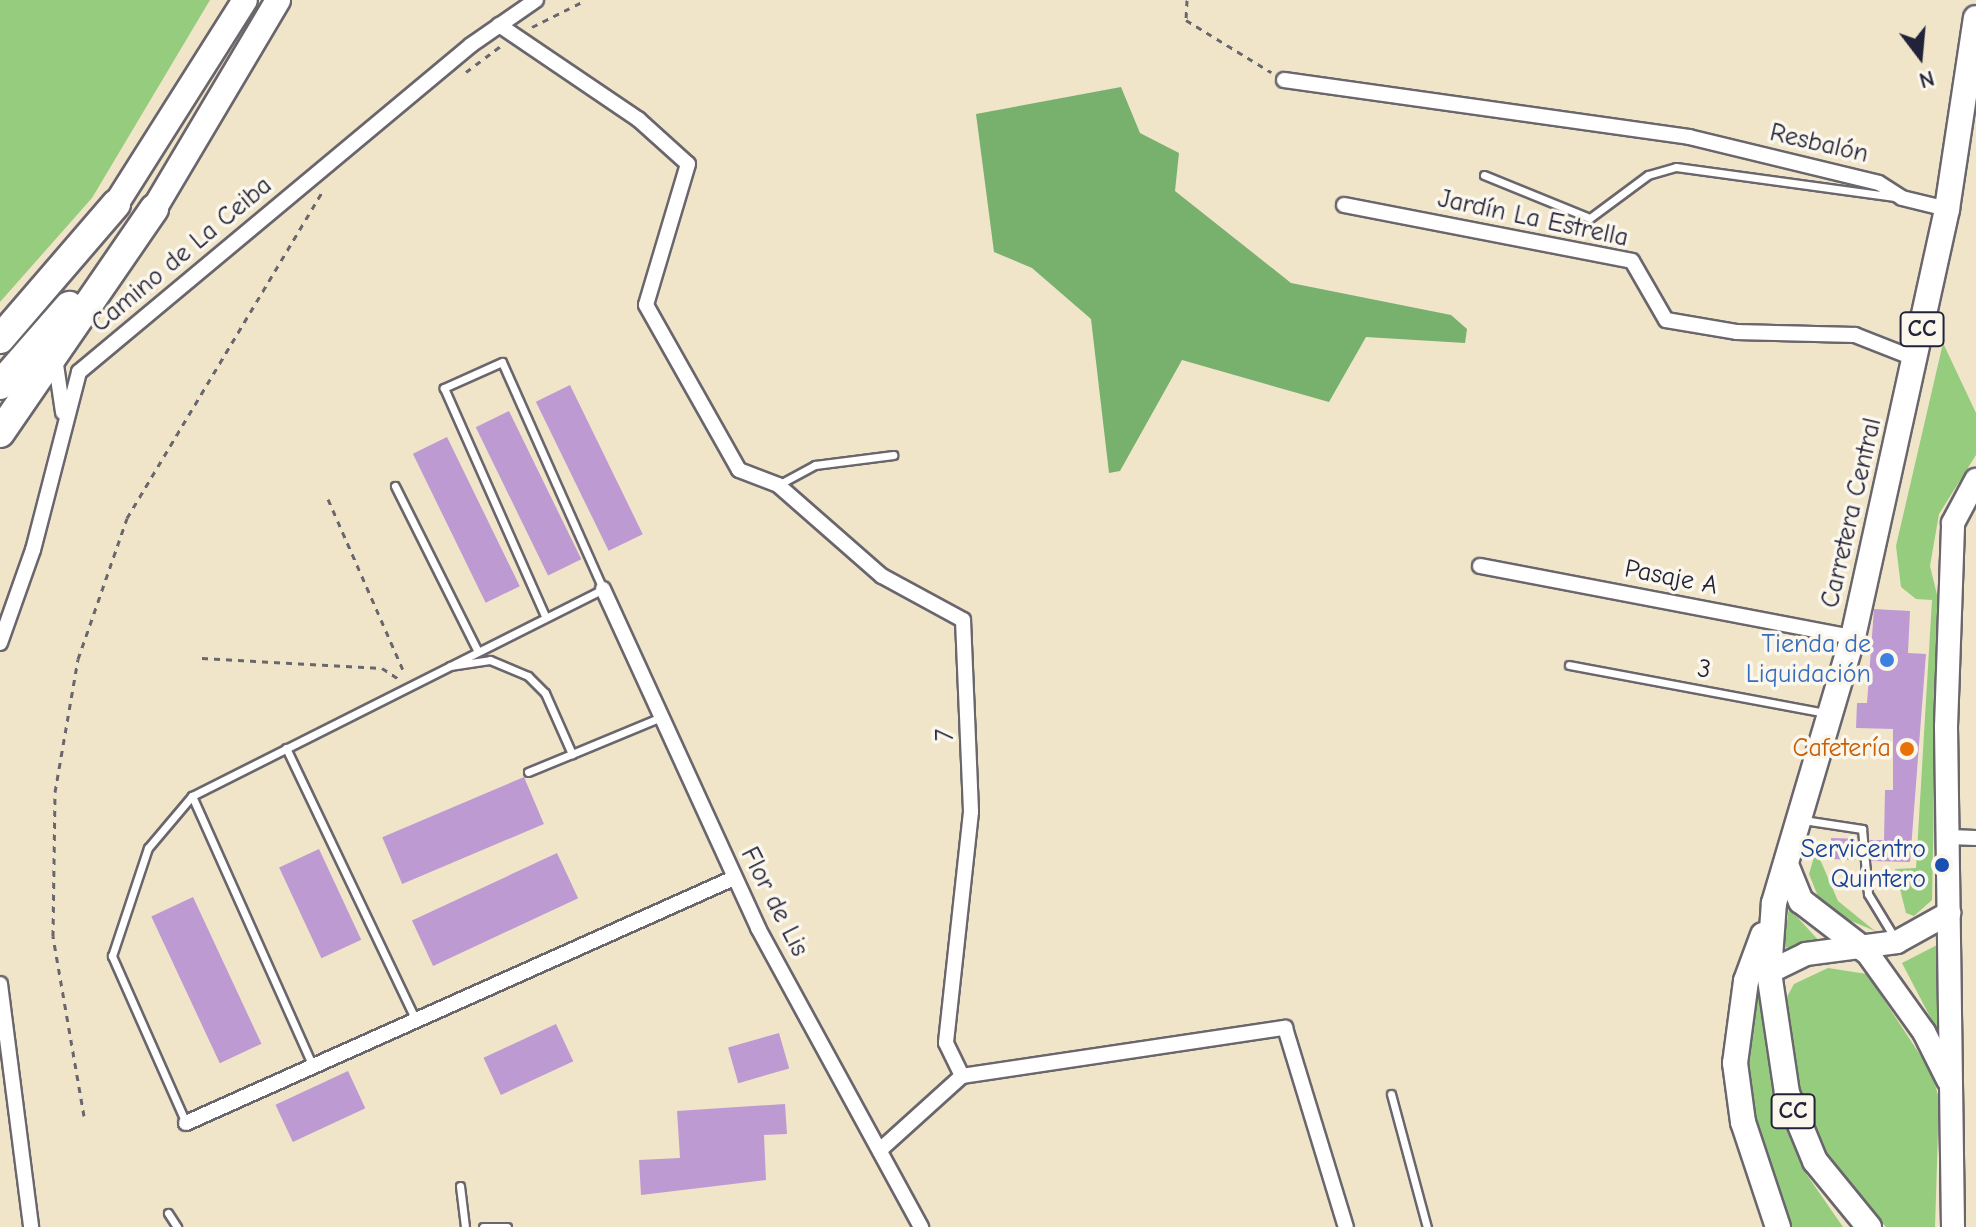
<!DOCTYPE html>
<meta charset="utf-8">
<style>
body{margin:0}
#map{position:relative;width:1976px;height:1227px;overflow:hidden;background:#f0e5c9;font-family:"Comic Neue",sans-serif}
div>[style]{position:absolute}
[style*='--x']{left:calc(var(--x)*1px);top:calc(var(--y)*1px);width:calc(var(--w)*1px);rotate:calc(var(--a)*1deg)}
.green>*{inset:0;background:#96cc7e}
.forest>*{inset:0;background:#78b06d}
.building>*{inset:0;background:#be9ad3;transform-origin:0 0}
.path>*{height:3px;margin-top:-1.5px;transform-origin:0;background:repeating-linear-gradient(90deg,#6a666d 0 6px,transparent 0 12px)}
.roads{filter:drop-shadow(2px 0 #6a666d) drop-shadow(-2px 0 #6a666d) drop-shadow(0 2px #6a666d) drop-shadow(0 -2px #6a666d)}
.service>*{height:7px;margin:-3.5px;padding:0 3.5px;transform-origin:3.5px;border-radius:3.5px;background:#fff}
.minor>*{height:14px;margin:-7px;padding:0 7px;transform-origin:7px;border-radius:7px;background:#fff}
.secondary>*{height:22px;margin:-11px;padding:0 11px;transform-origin:11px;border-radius:11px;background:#fff}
.primary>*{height:24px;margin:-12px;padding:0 12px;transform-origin:12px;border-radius:12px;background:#fff}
.trunk>*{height:24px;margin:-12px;padding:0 12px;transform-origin:12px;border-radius:12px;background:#fff}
.motorway>*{height:28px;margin:-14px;padding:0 14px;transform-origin:14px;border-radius:14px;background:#fff}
.dots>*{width:22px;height:22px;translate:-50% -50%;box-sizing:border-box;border:4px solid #fbf7ec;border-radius:50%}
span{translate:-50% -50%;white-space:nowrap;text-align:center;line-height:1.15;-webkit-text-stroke:7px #fbf7ec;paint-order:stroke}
.shield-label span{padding:2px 6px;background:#fbf7ec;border:2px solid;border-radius:6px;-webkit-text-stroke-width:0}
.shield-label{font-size:24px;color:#22223b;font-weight:700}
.street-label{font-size:26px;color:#22223b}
.shop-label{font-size:26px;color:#366cbe}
.right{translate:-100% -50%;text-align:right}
.food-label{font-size:26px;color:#c56008}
.transit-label{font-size:26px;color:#164399}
.north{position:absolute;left:1880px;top:16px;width:80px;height:80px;-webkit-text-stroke:6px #fbf7ec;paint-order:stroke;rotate:164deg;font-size:22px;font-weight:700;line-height:32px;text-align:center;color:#22223b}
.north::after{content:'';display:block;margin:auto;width:28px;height:36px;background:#22223b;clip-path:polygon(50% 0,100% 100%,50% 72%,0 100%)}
</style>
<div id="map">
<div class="green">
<div style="clip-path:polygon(0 0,210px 0,92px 198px,0 302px)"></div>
<div style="clip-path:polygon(1943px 343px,1976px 413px,1976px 455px,1939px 514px,1930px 566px,1938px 599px,1932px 900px,1914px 916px,1906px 913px,1895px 869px,1916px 868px,1932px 600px,1916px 599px,1901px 587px,1896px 546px)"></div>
<div style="clip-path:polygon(1816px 850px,1838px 901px,1875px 931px,1823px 909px,1809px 874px)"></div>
<div style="clip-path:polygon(1789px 908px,1820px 942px,1783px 948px)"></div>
<div style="clip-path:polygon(1941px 943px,1939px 1034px,1902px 963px)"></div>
<div style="clip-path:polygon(1828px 968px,1867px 974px,1932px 1073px,1939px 1099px,1935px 1227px,1886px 1227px,1836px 1174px,1811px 1125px,1792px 1061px,1787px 997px,1794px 984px)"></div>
<div style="clip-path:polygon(1753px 989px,1763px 990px,1781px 1117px,1807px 1175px,1843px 1227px,1792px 1227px,1757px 1136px,1749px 1085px)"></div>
</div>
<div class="forest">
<div style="clip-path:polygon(1121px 87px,1140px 133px,1179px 153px,1175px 191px,1291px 283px,1451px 315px,1467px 329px,1465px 343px,1366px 337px,1329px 402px,1182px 360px,1120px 471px,1109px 473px,1091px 319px,1032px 268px,994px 252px,976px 114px)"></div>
</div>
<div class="building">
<div style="left:570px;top:385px;width:166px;height:38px;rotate:64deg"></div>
<div style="left:509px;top:411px;width:165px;height:37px;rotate:64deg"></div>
<div style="left:447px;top:437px;width:166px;height:38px;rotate:64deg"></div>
<div style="clip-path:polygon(1874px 609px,1910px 611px,1908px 653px,1926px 654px,1910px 862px,1871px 861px,1870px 840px,1884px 840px,1885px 790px,1893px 790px,1893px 729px,1856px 728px,1857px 703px,1867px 703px)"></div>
<div style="left:524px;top:777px;width:51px;height:154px;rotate:67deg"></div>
<div style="left:1831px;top:838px;width:25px;height:21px;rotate:2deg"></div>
<div style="left:319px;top:849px;width:100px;height:44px;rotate:65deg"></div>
<div style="left:557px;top:853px;width:50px;height:160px;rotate:65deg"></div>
<div style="left:193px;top:897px;width:162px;height:46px;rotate:65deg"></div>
<div style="left:556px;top:1024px;width:41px;height:80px;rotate:65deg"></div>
<div style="left:779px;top:1033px;width:37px;height:53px;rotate:74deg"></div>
<div style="left:348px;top:1071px;width:41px;height:80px;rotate:65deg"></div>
<div style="clip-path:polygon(785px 1104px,787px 1134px,764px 1135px,766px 1180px,641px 1195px,639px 1160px,680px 1158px,677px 1111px)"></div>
</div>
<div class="path">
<div style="--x:1187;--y:0;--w:20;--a:93"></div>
<div style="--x:1186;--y:20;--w:100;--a:31.5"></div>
<div style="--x:532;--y:27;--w:60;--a:-26.6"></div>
<div style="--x:466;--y:72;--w:45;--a:-36.9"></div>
<div style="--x:328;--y:499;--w:191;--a:66.3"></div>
<div style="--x:202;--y:658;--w:180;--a:3.2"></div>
<div style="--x:382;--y:668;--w:20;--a:33"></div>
<div style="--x:84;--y:1116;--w:183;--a:-99.8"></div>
<div style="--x:53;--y:936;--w:144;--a:-89.2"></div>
<div style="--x:55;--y:792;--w:135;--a:-80.2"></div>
<div style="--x:78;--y:659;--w:149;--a:-70.8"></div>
<div style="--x:127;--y:518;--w:382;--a:-59.1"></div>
</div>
<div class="roads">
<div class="service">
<div style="--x:1484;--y:175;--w:114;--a:22.1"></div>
<div style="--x:1590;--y:218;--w:72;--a:-36.6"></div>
<div style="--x:1648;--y:175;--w:29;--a:-16"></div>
<div style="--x:1676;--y:167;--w:221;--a:7.8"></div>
<div style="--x:778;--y:485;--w:42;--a:-28.4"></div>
<div style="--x:815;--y:465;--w:79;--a:-7.3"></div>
<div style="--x:395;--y:486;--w:183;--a:63.4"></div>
<div style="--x:1569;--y:665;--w:261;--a:10.6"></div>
<div style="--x:450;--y:666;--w:40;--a:-8.5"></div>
<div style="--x:490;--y:660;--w:41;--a:22.8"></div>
<div style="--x:528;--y:676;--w:24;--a:45"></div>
<div style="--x:545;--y:693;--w:67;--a:66.1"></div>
<div style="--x:572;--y:754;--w:94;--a:-22.5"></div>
<div style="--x:286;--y:748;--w:302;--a:64.5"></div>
<div style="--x:528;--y:772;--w:48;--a:-22.2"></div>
<div style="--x:192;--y:796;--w:294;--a:65.9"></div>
<div style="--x:1803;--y:820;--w:60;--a:8.7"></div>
<div style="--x:1862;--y:829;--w:65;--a:84.7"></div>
<div style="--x:1868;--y:894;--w:54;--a:58.7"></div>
<div style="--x:1391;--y:1094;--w:138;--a:74.9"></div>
<div style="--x:186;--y:1123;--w:183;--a:-113.9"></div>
<div style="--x:112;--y:956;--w:114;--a:-71.6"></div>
<div style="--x:148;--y:848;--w:68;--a:-49.8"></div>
<div style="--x:192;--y:796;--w:460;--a:-26.7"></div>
<div style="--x:603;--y:589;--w:248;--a:-114"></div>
<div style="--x:502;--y:362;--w:64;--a:155.9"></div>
<div style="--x:444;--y:388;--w:249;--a:66.1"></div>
<div style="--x:460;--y:1186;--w:41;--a:83"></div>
<div style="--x:168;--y:1213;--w:17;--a:57"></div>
<div style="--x:483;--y:1227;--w:24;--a:0"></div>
</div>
<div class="minor">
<div style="--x:499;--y:25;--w:168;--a:34.1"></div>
<div style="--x:638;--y:119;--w:67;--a:42"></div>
<div style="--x:688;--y:164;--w:147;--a:106.6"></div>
<div style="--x:646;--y:305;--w:189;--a:60.6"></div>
<div style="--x:739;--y:470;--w:42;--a:21"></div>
<div style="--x:778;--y:485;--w:138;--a:41.2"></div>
<div style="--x:882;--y:576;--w:92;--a:28.5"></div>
<div style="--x:963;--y:620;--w:192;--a:87.6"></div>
<div style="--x:971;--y:812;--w:232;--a:96.2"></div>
<div style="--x:946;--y:1043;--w:37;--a:64"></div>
<div style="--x:1284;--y:80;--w:409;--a:8"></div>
<div style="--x:1689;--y:137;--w:195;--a:13.6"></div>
<div style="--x:1879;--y:183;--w:27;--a:33"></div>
<div style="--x:1902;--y:198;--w:46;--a:13.7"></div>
<div style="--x:1344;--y:205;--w:293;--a:11"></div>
<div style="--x:1632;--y:261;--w:68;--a:60"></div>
<div style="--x:1666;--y:320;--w:71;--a:9.7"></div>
<div style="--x:1736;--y:332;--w:119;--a:1.4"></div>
<div style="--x:1855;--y:335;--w:66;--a:21.5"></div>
<div style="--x:55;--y:358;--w:55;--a:81.6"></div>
<div style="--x:1480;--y:566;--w:380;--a:10.8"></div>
<div style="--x:603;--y:589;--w:373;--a:65.4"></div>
<div style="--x:758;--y:928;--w:341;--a:61.4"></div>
<div style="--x:0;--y:643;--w:99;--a:-70.5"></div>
<div style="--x:33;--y:550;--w:184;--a:-75.5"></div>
<div style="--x:79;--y:372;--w:510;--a:-39.83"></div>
<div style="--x:471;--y:45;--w:79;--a:-34.7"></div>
<div style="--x:1949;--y:837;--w:27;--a:2"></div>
<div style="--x:0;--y:984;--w:245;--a:82.7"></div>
<div style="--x:186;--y:1123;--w:600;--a:-24.09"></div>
<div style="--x:880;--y:1150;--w:110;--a:-42.1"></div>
<div style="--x:962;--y:1076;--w:327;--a:-8.5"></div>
<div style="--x:1285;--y:1028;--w:208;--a:73"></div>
</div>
<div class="secondary">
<div style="--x:1866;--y:951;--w:100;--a:54.4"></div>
<div style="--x:1924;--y:1032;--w:54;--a:63.4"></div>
<div style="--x:1769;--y:972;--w:41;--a:-25.9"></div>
<div style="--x:1806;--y:954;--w:92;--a:-7.5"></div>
<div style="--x:1897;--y:942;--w:60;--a:-29.1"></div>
<div style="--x:1953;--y:1227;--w:500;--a:-90.8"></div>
<div style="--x:1946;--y:727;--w:204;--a:-88"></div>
<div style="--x:1953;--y:523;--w:49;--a:-61.9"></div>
</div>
<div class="primary">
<div style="--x:1787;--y:867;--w:37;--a:68"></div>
<div style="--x:1801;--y:901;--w:82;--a:37.6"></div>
<div style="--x:1763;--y:935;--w:49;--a:110.3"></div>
<div style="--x:1746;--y:981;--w:83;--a:97.6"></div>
<div style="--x:1735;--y:1063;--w:60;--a:82.3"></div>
<div style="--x:1743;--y:1122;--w:111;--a:71.6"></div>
<div style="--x:1869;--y:1227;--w:85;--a:-129.3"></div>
<div style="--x:1815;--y:1161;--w:74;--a:-112.4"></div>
<div style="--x:1787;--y:1093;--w:122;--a:-98.5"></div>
<div style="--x:1769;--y:972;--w:69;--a:-85.9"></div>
<div style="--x:1774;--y:903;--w:277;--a:-73.5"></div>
<div style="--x:1853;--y:637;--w:438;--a:-77.6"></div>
<div style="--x:1947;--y:209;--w:193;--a:-81.4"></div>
</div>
<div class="trunk">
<div style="--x:116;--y:204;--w:241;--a:-57.7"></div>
<div style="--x:154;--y:209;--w:243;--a:-59.3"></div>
</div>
<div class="motorway">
<div style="--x:0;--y:339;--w:178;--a:-49.3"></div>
<div style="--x:0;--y:385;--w:105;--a:-48.9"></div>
<div style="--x:0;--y:433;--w:272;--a:-55.5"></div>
</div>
</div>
<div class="dots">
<div style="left:1887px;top:660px;background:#3f7fe0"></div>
<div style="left:1907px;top:749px;background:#e8710a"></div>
<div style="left:1942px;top:865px;background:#1a4fb4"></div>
</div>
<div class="shield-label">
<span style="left:1922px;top:329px">CC</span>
<span style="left:1793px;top:1111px">CC</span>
</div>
<div class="street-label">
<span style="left:1819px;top:144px;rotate:13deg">Resbalón</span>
<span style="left:1533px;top:219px;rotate:12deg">Jardín La Estrella</span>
<span style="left:182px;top:255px;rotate:-40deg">Camino de La Ceiba</span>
<span style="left:1852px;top:513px;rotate:-77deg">Carretera Central</span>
<span style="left:1671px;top:578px;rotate:11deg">Pasaje A</span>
<span style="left:1704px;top:670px;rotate:10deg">3</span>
<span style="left:946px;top:735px;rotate:-91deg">7</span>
<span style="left:774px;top:902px;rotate:63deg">Flor de Lis</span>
</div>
<div class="shop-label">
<span class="right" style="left:1871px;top:660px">Tienda de<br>Liquidación</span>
</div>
<div class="food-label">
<span class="right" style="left:1891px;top:749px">Cafetería</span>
</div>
<div class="transit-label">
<span class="right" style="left:1926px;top:865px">Servicentro<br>Quintero</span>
</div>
<div class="north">N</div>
</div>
